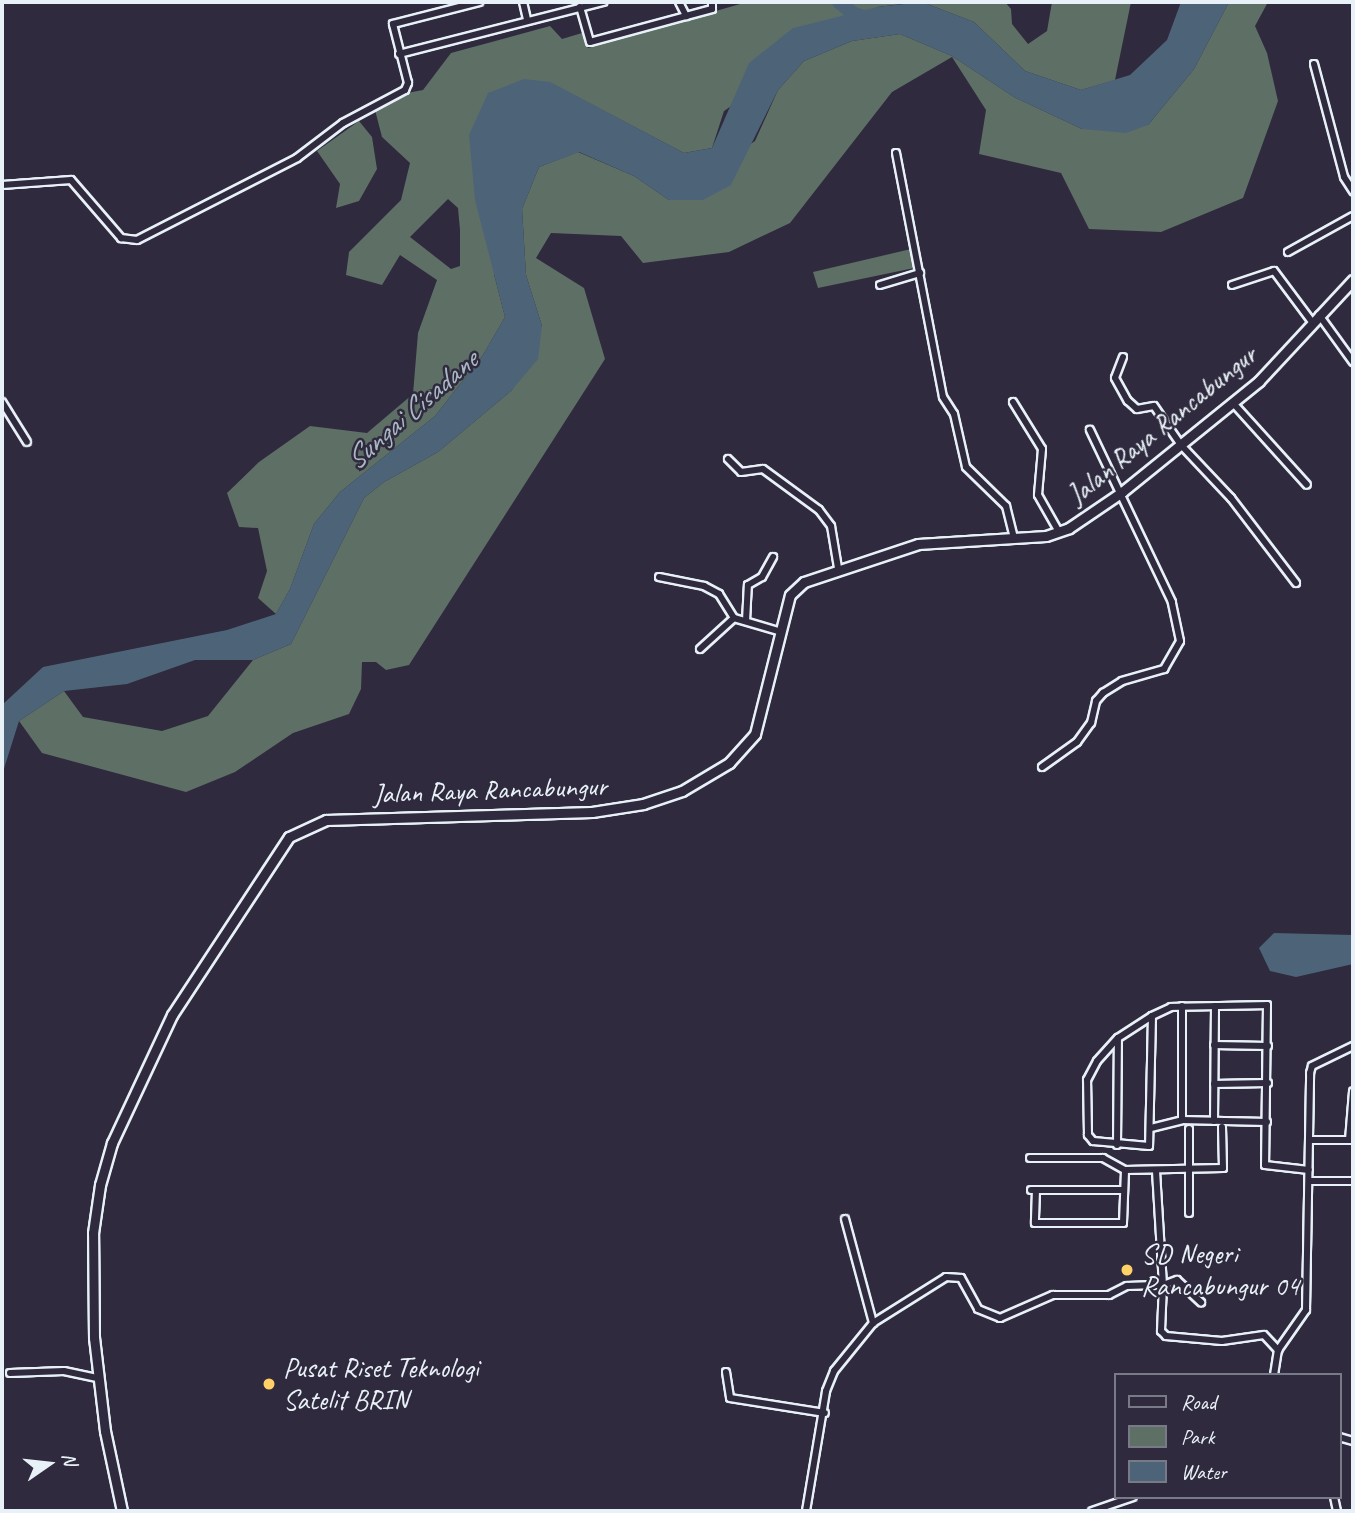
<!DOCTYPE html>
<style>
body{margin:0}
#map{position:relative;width:1355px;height:1513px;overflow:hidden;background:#2f2a3d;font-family:Caveat,sans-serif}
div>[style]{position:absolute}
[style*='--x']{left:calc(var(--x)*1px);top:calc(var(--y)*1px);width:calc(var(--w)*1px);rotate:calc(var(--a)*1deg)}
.green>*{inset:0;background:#5e6f66}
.water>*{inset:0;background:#4d6478}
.river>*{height:14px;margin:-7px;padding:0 7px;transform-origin:7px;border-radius:7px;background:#4d6478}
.roads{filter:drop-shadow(2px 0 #e8f1f8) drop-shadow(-2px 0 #e8f1f8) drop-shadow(0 2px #e8f1f8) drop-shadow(0 -2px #e8f1f8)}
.minor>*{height:6px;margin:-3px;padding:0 3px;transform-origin:3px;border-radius:3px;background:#2f2a3d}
.secondary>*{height:9px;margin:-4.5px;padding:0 4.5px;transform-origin:4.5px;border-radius:4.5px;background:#2f2a3d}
.dots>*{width:19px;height:19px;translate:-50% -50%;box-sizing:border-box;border:4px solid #2f2a3d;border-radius:50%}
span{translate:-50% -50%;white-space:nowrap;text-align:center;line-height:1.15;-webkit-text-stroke:5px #2f2a3d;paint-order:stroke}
.street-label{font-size:28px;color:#e8f1f8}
.poi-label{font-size:28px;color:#e8f1f8}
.left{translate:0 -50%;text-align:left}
.water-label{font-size:30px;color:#aab9c5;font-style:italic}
.frame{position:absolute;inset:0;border:4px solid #e8f1f8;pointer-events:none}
.legend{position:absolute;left:1114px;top:1373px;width:228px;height:126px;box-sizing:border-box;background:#2f2a3d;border:2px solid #797a88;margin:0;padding:9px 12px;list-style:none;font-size:21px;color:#e8f1f8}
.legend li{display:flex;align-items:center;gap:14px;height:35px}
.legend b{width:35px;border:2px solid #797a88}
.north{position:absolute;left:14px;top:1429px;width:70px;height:70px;-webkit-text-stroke:5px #2f2a3d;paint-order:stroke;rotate:76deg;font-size:19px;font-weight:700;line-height:28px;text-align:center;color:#e8f1f8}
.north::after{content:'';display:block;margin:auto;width:24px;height:32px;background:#e8f1f8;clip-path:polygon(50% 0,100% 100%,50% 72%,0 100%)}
</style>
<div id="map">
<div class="green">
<div style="clip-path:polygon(evenodd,747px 2px,919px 2px,877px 7px,724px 111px,712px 148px,684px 153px,549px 82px,494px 274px,505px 317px,483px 355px,435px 416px,340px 492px,314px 524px,290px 589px,276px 614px,258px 598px,267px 571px,258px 528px,239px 527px,227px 493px,259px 462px,310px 426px,367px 433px,413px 394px,418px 333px,437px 280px,400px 255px,382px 285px,346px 275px,349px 252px,401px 200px,410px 163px,382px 137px,375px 110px,391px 96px,423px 90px,451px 53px,550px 26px,562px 39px,582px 33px,588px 48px,747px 2px,448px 199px,458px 208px,460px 230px,460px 266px,451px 269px,410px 237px,448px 199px)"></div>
<div style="clip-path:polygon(922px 2px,1005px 2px,1011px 9px,1012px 24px,1028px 44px,1047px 31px,1052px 2px,1131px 2px,1115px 80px,1081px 90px,1025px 71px,974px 22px)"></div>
<div style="clip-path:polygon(1229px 2px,1268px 2px,1255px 26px,1267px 53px,1278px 101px,1243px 198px,1161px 232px,1089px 229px,1061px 173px,979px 154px,986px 110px,952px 57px,892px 92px,790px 223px,729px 252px,643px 263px,621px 236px,551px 233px,536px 258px,584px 288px,605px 359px,409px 665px,386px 670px,376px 662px,362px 662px,361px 689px,349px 714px,293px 733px,235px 772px,186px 792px,42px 753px,19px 721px,64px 691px,83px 717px,162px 731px,208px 716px,253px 660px,291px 644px,364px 498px,384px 482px,438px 452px,512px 390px,542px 326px,526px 275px,522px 209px,539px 167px,578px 152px,634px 176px,669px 200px,755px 141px,778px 90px,804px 61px,852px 41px,900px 34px,952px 56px,1014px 97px,1082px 129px,1148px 125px,1194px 69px)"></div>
<div style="clip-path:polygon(359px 121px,372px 137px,377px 169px,359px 201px,336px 208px,340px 184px,317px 151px)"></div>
<div style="clip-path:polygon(911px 249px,914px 268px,818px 288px,813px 272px)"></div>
</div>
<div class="water">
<div style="clip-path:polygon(922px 2px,974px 22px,1025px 71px,1081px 90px,1130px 75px,1167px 40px,1181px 2px,1229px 2px,1194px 69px,1148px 125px,1126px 133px,1082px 129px,1014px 97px,952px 56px,900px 34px,852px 41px,804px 61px,778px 90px,731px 185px,703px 200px,669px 200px,634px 176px,579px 152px,539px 167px,522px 209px,526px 275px,542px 326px,538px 359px,512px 390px,438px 452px,384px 482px,364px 498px,291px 644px,253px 660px,195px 660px,127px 684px,64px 691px,19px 721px,2px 775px,2px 705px,43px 667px,227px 630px,276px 614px,290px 589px,314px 524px,340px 492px,435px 416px,483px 355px,505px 317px,475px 200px,469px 135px,488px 93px,524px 79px,550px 82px,684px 153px,712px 148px,749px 63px,793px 28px,877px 7px)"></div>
<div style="clip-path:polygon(1274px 933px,1353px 935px,1353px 964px,1296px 977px,1270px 971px,1259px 948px)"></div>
</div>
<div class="river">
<div style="--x:839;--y:2;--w:19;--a:39"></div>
<div style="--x:854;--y:14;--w:15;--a:16"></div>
</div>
<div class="roads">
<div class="minor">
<div style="--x:523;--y:2;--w:18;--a:77"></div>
<div style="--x:679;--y:2;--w:16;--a:63"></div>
<div style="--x:686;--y:16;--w:27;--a:-15"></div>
<div style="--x:712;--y:9;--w:7;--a:-90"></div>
<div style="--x:580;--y:7;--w:36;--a:74"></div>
<div style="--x:590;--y:42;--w:99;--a:-15.2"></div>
<div style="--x:399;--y:54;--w:211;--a:-14.3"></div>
<div style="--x:1314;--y:64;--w:117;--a:75.1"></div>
<div style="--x:1344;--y:177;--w:17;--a:57"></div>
<div style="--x:896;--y:153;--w:248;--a:79.1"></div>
<div style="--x:943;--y:397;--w:20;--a:57"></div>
<div style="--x:954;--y:414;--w:54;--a:77.2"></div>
<div style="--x:966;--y:467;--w:56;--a:44.3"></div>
<div style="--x:1006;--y:506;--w:33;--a:76"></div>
<div style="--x:2;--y:185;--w:69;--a:-4.1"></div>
<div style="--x:71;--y:180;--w:77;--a:49.2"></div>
<div style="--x:121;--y:238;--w:16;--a:7"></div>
<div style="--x:137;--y:240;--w:180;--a:-27.1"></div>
<div style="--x:297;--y:158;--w:58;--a:-37.3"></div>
<div style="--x:343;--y:123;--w:70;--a:-28"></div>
<div style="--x:405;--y:90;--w:8;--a:-67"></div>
<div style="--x:408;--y:83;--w:61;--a:-104.3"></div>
<div style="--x:393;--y:24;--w:89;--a:-14.3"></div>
<div style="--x:1288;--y:252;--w:74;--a:-29"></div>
<div style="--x:880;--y:285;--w:42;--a:-16.7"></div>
<div style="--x:1232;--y:285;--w:44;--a:-18.4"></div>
<div style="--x:1274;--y:271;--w:64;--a:53.3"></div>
<div style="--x:1319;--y:315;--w:58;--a:54.1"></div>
<div style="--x:1123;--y:357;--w:22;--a:111"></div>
<div style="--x:1115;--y:378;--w:26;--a:61"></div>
<div style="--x:1128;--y:401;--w:12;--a:42"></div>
<div style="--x:1137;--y:409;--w:17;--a:-10"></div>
<div style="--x:1154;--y:406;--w:47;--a:55.3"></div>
<div style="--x:1181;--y:445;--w:73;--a:46.7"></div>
<div style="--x:1231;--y:498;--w:107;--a:52.6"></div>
<div style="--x:2;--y:402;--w:47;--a:58"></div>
<div style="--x:1013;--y:402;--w:55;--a:58.3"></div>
<div style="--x:1042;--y:449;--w:46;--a:95"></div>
<div style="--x:1038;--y:495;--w:43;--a:60.4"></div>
<div style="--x:1233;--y:403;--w:110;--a:47.9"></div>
<div style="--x:728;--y:459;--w:18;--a:45"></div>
<div style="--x:741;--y:472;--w:22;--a:-8"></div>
<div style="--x:763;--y:469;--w:69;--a:36.2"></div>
<div style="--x:819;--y:510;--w:20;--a:53"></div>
<div style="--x:831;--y:526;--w:43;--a:80.5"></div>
<div style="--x:659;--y:577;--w:46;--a:11.3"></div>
<div style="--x:704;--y:586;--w:17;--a:28"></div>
<div style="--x:719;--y:594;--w:28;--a:58"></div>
<div style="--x:734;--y:618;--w:50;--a:16.3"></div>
<div style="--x:746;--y:621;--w:36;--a:-87"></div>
<div style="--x:748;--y:585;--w:16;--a:-30"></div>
<div style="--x:762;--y:577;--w:23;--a:-61"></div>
<div style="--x:700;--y:649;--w:46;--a:-42.4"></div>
<div style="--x:1042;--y:767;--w:43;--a:-35.5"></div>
<div style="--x:1077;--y:742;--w:24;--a:-54"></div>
<div style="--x:1091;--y:723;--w:23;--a:-77"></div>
<div style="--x:1096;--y:701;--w:11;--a:-49"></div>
<div style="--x:1103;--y:693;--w:22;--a:-32"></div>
<div style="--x:1122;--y:681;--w:44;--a:-15.9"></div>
<div style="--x:1164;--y:669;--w:32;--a:-60"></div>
<div style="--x:1180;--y:641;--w:40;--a:-102"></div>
<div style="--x:1172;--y:602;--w:191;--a:-115.5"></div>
<div style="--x:1182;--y:1006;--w:114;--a:90"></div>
<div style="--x:1152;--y:1016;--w:130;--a:91.3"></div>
<div style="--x:1149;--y:1146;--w:56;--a:-174.9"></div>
<div style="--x:1093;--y:1141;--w:8;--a:-130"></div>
<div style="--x:1088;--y:1135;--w:55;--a:-91"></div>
<div style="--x:1087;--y:1080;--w:21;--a:-62"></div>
<div style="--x:1097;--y:1061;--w:31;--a:-48"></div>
<div style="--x:1118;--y:1038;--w:40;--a:-32.9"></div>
<div style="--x:1152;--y:1016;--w:21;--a:-25"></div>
<div style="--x:1171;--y:1007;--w:96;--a:-1.2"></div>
<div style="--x:1267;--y:1005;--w:160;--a:90.7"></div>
<div style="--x:1265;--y:1165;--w:44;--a:6.5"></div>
<div style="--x:1214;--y:1045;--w:54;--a:1.1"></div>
<div style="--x:1214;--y:1084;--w:54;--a:-1.1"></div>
<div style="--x:1214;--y:1121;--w:115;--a:-89.5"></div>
<div style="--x:1151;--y:1128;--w:32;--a:-14"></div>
<div style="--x:1182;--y:1120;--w:85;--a:1.3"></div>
<div style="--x:1309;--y:1140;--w:44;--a:0"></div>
<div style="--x:1349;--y:1140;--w:49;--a:-85.3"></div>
<div style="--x:1117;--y:1145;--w:106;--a:-89.5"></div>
<div style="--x:1030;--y:1158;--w:73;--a:0"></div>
<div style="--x:1103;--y:1158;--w:25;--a:29"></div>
<div style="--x:1125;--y:1170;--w:98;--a:-1.2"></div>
<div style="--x:1223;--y:1168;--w:41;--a:-91.4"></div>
<div style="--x:1156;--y:1171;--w:114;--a:86.5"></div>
<div style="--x:1163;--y:1285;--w:15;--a:-20"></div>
<div style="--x:1177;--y:1280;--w:33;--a:43"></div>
<div style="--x:1309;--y:1181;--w:44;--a:0"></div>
<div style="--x:1031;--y:1190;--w:92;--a:0"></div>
<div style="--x:1036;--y:1190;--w:33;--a:92"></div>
<div style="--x:1035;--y:1223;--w:88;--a:0"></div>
<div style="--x:1123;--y:1223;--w:53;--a:-87.8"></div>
<div style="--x:1189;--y:1213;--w:84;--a:-90"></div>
<div style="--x:845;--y:1219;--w:108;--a:74.9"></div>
<div style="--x:726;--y:1372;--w:26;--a:81"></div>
<div style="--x:730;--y:1398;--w:96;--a:9"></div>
<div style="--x:10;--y:1373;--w:54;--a:-2.1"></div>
<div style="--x:64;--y:1371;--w:35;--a:12"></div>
<div style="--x:1274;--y:1375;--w:25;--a:-81"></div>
<div style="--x:1278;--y:1350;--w:49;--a:-55"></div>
<div style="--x:1306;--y:1310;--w:237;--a:-89"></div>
<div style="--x:1310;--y:1073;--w:7;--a:-74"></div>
<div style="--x:1312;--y:1066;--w:46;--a:-26"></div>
<div style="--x:1339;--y:1437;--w:15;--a:16"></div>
<div style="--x:1334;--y:1497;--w:14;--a:78"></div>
<div style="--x:806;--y:1511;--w:122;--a:-80.5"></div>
<div style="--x:826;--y:1391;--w:22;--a:-68"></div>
<div style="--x:834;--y:1371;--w:62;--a:-50.9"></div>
<div style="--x:873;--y:1323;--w:86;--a:-32.2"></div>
<div style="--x:946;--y:1277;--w:15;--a:4"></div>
<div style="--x:961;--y:1278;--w:35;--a:61"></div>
<div style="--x:978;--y:1309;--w:24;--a:22"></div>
<div style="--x:1000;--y:1318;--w:58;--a:-23.5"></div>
<div style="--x:1053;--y:1295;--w:56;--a:0"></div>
<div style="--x:1109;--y:1295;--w:20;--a:-27"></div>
<div style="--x:1127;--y:1286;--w:36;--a:-2"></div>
<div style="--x:1163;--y:1285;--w:46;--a:92.5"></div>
<div style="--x:1161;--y:1331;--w:7;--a:45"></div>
<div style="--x:1166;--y:1336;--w:56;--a:5.1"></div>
<div style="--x:1222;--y:1341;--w:42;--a:-8.1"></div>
<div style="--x:1264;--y:1335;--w:21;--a:47"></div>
<div style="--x:1092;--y:1511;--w:43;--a:-18.9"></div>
</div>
<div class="secondary">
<div style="--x:122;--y:1511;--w:82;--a:-102"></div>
<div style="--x:105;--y:1431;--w:94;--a:-96.7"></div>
<div style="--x:94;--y:1338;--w:105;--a:-90.5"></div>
<div style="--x:93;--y:1233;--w:49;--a:-81.7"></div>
<div style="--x:100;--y:1185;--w:44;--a:-74.1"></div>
<div style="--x:112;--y:1143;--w:141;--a:-64.9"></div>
<div style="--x:172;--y:1015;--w:213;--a:-56.7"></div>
<div style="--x:289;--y:837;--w:41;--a:-24.7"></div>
<div style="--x:326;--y:820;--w:266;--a:-1.7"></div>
<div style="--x:592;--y:812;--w:52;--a:-8.9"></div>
<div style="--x:643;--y:804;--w:41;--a:-18.4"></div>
<div style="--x:682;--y:791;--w:55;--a:-30.8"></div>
<div style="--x:729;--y:763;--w:39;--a:-48"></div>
<div style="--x:755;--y:734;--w:143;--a:-75.9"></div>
<div style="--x:790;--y:595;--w:19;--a:-43"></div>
<div style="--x:804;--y:582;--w:120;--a:-18.4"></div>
<div style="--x:918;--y:544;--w:128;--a:-3.6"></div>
<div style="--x:1046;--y:536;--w:24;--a:-19"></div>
<div style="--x:1069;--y:528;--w:64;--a:-34.2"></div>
<div style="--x:1122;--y:492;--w:176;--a:-39"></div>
<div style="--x:1259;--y:381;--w:138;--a:-47.1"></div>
</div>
</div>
<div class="dots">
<div style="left:1127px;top:1270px;background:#ffd166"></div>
<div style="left:269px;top:1384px;background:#ffd166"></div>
</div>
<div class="street-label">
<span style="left:1162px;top:425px;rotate:-39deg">Jalan Raya Rancabungur</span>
<span style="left:490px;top:790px;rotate:-2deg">Jalan Raya Rancabungur</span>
</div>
<div class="poi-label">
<span class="left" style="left:1141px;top:1270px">SD Negeri<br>Rancabungur 04</span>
<span class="left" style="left:283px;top:1384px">Pusat Riset Teknologi<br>Satelit BRIN</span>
</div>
<div class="water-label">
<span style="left:411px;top:410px;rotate:-41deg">Sungai Cisadane</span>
</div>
<div class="frame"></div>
<ul class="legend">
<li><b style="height:9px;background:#2f2a3d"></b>Road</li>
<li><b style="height:19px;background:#5e6f66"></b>Park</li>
<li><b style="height:19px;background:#4d6478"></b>Water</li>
</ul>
<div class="north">N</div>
</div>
